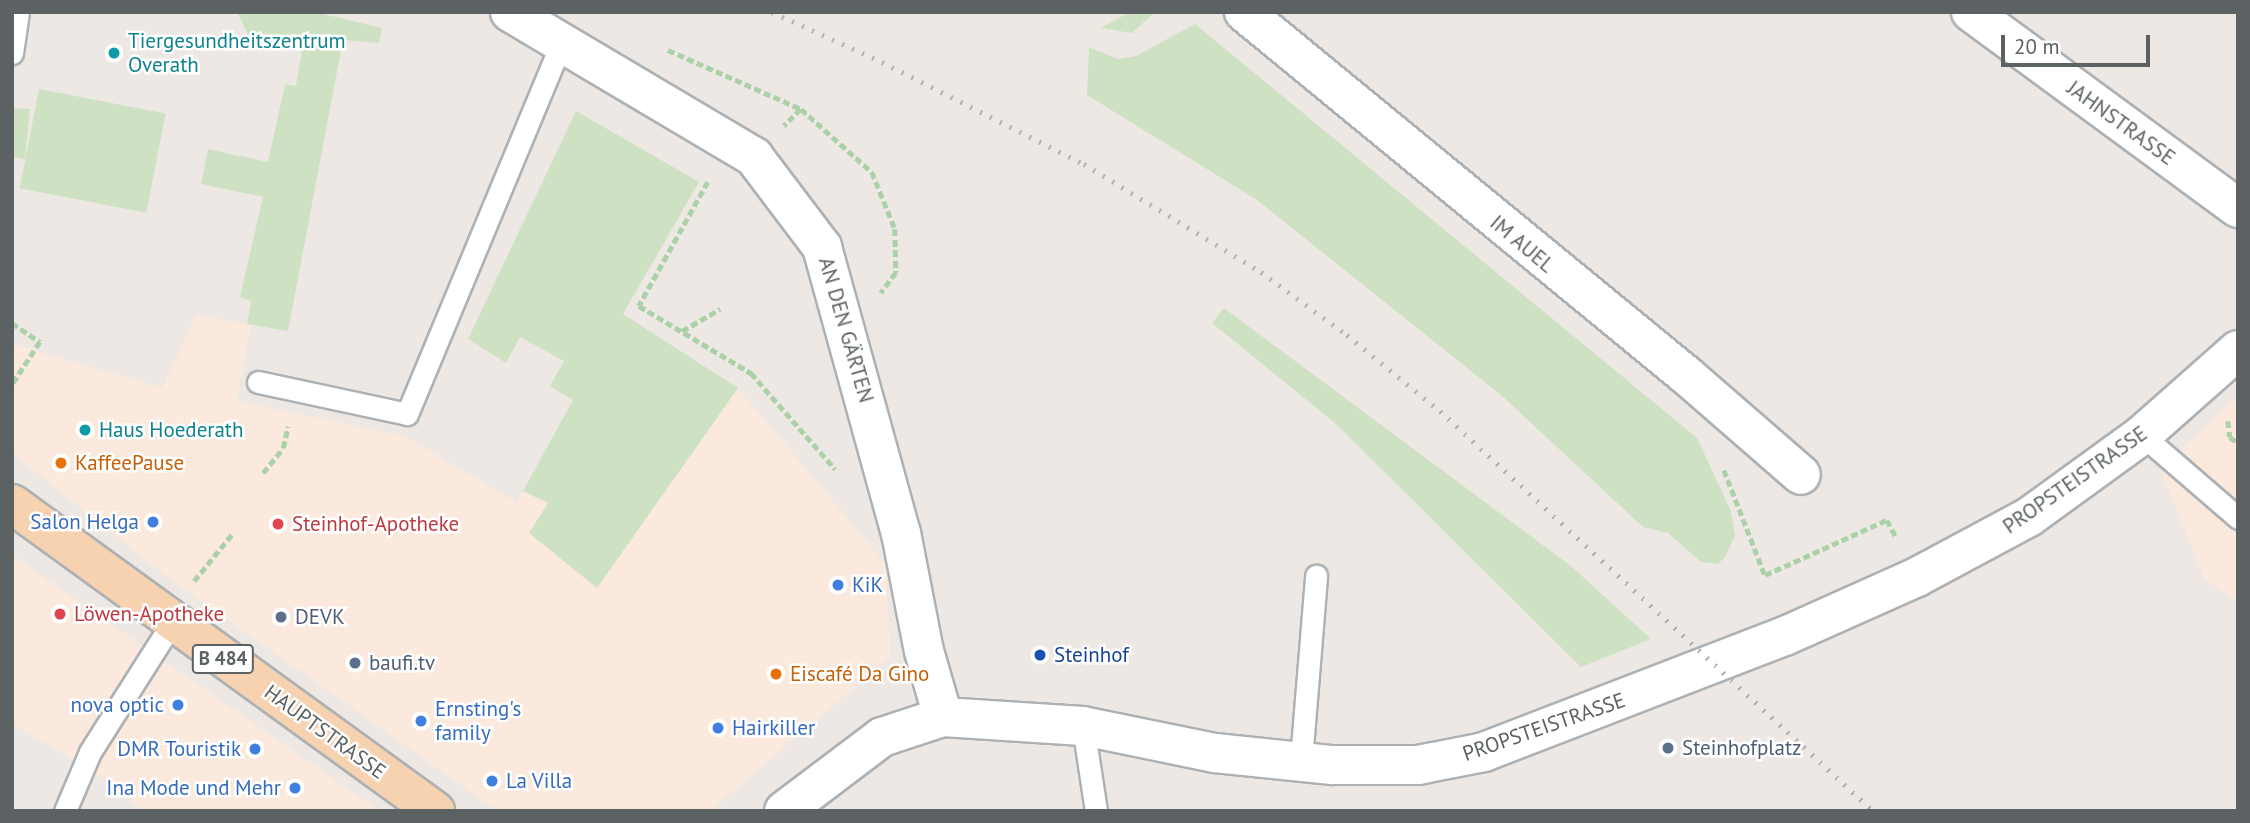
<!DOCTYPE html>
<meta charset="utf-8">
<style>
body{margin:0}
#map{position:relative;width:2250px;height:823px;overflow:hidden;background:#ede8e4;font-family:"PT Sans",sans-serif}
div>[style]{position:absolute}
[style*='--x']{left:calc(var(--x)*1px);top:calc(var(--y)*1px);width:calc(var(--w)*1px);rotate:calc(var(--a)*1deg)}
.commercial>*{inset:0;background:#fae9dc}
.green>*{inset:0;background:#cee2c3;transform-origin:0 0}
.path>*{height:4.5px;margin-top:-2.25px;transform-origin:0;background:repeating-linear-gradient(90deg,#aad1a7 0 7px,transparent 0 10.5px)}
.roads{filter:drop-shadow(2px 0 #adb1b3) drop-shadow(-2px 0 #adb1b3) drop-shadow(0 2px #adb1b3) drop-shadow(0 -2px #adb1b3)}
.lane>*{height:21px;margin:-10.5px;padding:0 10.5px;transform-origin:10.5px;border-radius:10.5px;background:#fff}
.street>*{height:38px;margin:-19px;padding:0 19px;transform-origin:19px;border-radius:19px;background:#fff}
.secondary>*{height:38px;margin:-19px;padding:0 19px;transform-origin:19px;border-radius:19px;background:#fff}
.primary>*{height:38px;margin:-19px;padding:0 19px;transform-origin:19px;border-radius:19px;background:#f6d2b0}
.rail>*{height:5px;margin-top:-2.5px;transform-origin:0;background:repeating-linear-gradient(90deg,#b0b1b1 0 2px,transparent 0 11px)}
.dots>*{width:19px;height:19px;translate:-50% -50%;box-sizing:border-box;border:4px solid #fff;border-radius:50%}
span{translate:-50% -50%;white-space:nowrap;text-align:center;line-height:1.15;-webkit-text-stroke:5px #fff;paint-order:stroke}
.shield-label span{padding:2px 5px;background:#fff;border:2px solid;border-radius:5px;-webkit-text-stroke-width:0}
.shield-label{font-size:19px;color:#5c6263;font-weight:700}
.culture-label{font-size:21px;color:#0d838f}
.left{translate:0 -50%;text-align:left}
.street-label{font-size:21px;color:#5c6263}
.food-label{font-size:21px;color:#c56008}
.shop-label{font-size:21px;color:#366cbe}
.right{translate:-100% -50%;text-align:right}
.health-label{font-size:21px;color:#be3a42}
.service-label{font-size:21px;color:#4e5e75}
.transit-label{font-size:21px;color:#164399}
.frame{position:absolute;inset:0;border:14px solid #5c6263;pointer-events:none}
.scale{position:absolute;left:2001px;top:35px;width:149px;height:32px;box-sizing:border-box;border:4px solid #5c6263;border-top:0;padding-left:9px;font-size:21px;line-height:24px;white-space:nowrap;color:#5c6263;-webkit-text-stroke:5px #fff;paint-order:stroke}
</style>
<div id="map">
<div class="commercial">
<div style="clip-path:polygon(196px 315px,251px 325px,237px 401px,404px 436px,516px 502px,523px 491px,548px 503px,530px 534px,597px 587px,738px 388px,886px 564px,890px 657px,710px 811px,498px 811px,166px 576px,12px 453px,12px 344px,162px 388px)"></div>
<div style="clip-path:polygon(2238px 394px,2238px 603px,2204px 578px,2161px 470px)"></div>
<div style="clip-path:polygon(12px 555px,380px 811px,144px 811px,104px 779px,12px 723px)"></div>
</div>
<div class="green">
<div style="clip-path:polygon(237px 12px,315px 12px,382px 28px,379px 43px,343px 40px,288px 331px,247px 324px,251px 301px,240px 297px,263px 197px,201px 184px,208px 149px,268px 162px,285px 84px,296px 86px,303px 44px,248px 34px)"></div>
<div style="clip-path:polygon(1130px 12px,1155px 12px,1132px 33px,1100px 28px)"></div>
<div style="clip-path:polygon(1195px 24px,1697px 438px,1731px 511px,1735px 536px,1725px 557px,1718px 564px,1701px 562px,1668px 533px,1643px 527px,1501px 395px,1257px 200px,1087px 95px,1089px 47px,1118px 59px,1136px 56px)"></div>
<div style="left:39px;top:89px;width:129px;height:101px;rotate:11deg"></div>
<div style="clip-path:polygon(12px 108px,30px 109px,25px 159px,12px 157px)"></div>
<div style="clip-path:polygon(576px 111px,699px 182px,623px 314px,738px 388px,597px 588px,529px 533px,548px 503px,523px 491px,573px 400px,550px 386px,564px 361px,520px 337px,506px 363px,468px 339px)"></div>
<div style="clip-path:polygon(1224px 308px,1571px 566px,1651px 639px,1581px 667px,1336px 424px,1212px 323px)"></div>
</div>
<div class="path">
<div style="--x:668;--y:50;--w:145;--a:23.9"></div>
<div style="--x:801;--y:109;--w:24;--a:135"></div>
<div style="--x:801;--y:109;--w:95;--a:41.6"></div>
<div style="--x:872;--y:172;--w:61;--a:68"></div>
<div style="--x:895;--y:229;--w:44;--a:88.7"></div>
<div style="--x:896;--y:273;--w:25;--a:127"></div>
<div style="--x:708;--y:182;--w:142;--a:119.1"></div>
<div style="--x:639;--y:306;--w:131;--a:30.9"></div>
<div style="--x:751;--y:373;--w:128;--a:48.8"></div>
<div style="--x:12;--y:323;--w:34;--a:34"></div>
<div style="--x:40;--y:342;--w:51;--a:123.1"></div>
<div style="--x:682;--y:331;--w:44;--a:-30.1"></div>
<div style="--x:2228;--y:421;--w:16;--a:83"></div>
<div style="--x:2230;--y:437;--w:10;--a:37"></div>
<div style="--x:1724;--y:470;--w:113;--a:68.7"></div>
<div style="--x:1765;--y:575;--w:134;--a:-24.3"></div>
<div style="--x:1887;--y:520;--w:21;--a:62"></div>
<div style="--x:263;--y:473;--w:32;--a:-51"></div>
<div style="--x:283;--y:448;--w:22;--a:-77"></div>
<div style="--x:194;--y:581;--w:62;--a:-50.9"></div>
</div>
<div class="roads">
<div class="lane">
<div style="--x:12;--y:53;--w:41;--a:-81.7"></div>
<div style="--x:258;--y:382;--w:152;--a:12.1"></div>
<div style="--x:407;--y:414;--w:404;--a:-67.4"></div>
<div style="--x:2142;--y:435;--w:127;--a:40.8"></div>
<div style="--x:1083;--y:726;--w:86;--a:81.3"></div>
<div style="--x:1301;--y:760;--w:185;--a:-85.3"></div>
<div style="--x:65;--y:811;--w:64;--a:-67"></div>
<div style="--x:90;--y:752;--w:153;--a:-57.6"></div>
</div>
<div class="street">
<div style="--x:510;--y:12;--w:284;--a:30.7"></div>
<div style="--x:754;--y:157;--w:113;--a:52.9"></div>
<div style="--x:822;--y:247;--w:297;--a:74.6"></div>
<div style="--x:901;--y:533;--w:120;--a:79"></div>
<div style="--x:924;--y:651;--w:69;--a:73.9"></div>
<div style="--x:1244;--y:12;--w:572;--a:39.4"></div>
<div style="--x:1686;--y:375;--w:152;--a:41"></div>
<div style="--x:1971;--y:12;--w:331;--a:36.3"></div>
</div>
<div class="secondary">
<div style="--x:784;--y:811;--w:123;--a:-37.1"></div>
<div style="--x:882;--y:737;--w:64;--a:-18.2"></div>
<div style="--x:943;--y:717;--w:140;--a:3.7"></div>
<div style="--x:1083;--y:726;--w:135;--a:11.6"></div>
<div style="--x:1215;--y:753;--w:118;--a:5.9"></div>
<div style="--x:1332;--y:765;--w:86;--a:0"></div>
<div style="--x:1418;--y:765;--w:67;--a:-11.1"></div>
<div style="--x:1484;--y:752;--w:323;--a:-21.1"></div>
<div style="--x:1785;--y:636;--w:145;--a:-24.1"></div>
<div style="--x:1917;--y:577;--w:127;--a:-28.2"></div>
<div style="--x:2029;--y:517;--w:140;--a:-36"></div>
<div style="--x:2142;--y:435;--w:128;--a:-41.5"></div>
</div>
<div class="primary">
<div style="--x:12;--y:504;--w:523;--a:35.97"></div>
</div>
</div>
<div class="rail">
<div style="--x:772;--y:12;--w:121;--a:24.4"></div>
<div style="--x:882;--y:62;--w:226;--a:26.8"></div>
<div style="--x:1084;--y:164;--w:207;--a:31.4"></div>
<div style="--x:1261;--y:272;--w:107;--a:36.2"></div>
<div style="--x:1347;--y:335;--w:120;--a:39.3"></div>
<div style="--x:1440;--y:411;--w:589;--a:42.73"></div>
</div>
<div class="dots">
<div style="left:114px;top:53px;background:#0f9aa8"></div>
<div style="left:85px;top:430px;background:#0f9aa8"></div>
<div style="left:61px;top:463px;background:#e8710a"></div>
<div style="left:153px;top:522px;background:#3f7fe0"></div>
<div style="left:278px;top:524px;background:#e0444e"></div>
<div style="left:838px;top:585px;background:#3f7fe0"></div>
<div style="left:60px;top:614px;background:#e0444e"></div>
<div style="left:281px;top:617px;background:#5c6f8a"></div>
<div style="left:1040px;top:655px;background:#1a4fb4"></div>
<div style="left:355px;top:663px;background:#5c6f8a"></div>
<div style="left:776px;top:674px;background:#e8710a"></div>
<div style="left:178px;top:705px;background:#3f7fe0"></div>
<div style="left:421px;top:721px;background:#3f7fe0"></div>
<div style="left:718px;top:728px;background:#3f7fe0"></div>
<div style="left:1668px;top:748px;background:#5c6f8a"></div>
<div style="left:255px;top:749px;background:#3f7fe0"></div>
<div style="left:492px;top:781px;background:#3f7fe0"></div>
<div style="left:295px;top:788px;background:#3f7fe0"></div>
</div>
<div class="shield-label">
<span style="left:223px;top:659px">B 484</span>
</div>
<div class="culture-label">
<span class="left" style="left:128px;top:53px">Tiergesundheitszentrum<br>Overath</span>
<span class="left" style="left:99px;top:430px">Haus Hoederath</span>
</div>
<div class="street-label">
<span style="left:2121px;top:123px;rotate:36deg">JAHNSTRASSE</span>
<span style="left:1522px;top:244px;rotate:40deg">IM AUEL</span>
<span style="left:846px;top:330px;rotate:74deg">AN DEN GÄRTEN</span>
<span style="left:2075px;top:480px;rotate:-35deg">PROPSTEISTRASSE</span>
<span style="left:1544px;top:727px;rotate:-19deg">PROPSTEISTRASSE</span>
<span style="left:325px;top:732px;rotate:36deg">HAUPTSTRASSE</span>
</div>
<div class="food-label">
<span class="left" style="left:75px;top:463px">KaffeePause</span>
<span class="left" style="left:790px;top:674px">Eiscafé Da Gino</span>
</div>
<div class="shop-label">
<span class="right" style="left:139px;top:522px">Salon Helga</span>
<span class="left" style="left:852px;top:585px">KiK</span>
<span class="right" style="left:164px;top:705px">nova optic</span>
<span class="left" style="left:435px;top:721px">Ernsting's<br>family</span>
<span class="left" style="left:732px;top:728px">Hairkiller</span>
<span class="right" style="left:241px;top:749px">DMR Touristik</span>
<span class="left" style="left:506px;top:781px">La Villa</span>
<span class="right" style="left:281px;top:788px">Ina Mode und Mehr</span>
</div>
<div class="health-label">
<span class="left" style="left:292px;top:524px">Steinhof-Apotheke</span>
<span class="left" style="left:74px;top:614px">Löwen-Apotheke</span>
</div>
<div class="service-label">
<span class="left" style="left:295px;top:617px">DEVK</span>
<span class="left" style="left:369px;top:663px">baufi.tv</span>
<span class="left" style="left:1682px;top:748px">Steinhofplatz</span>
</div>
<div class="transit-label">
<span class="left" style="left:1054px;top:655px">Steinhof</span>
</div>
<div class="frame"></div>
<div class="scale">20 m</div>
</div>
